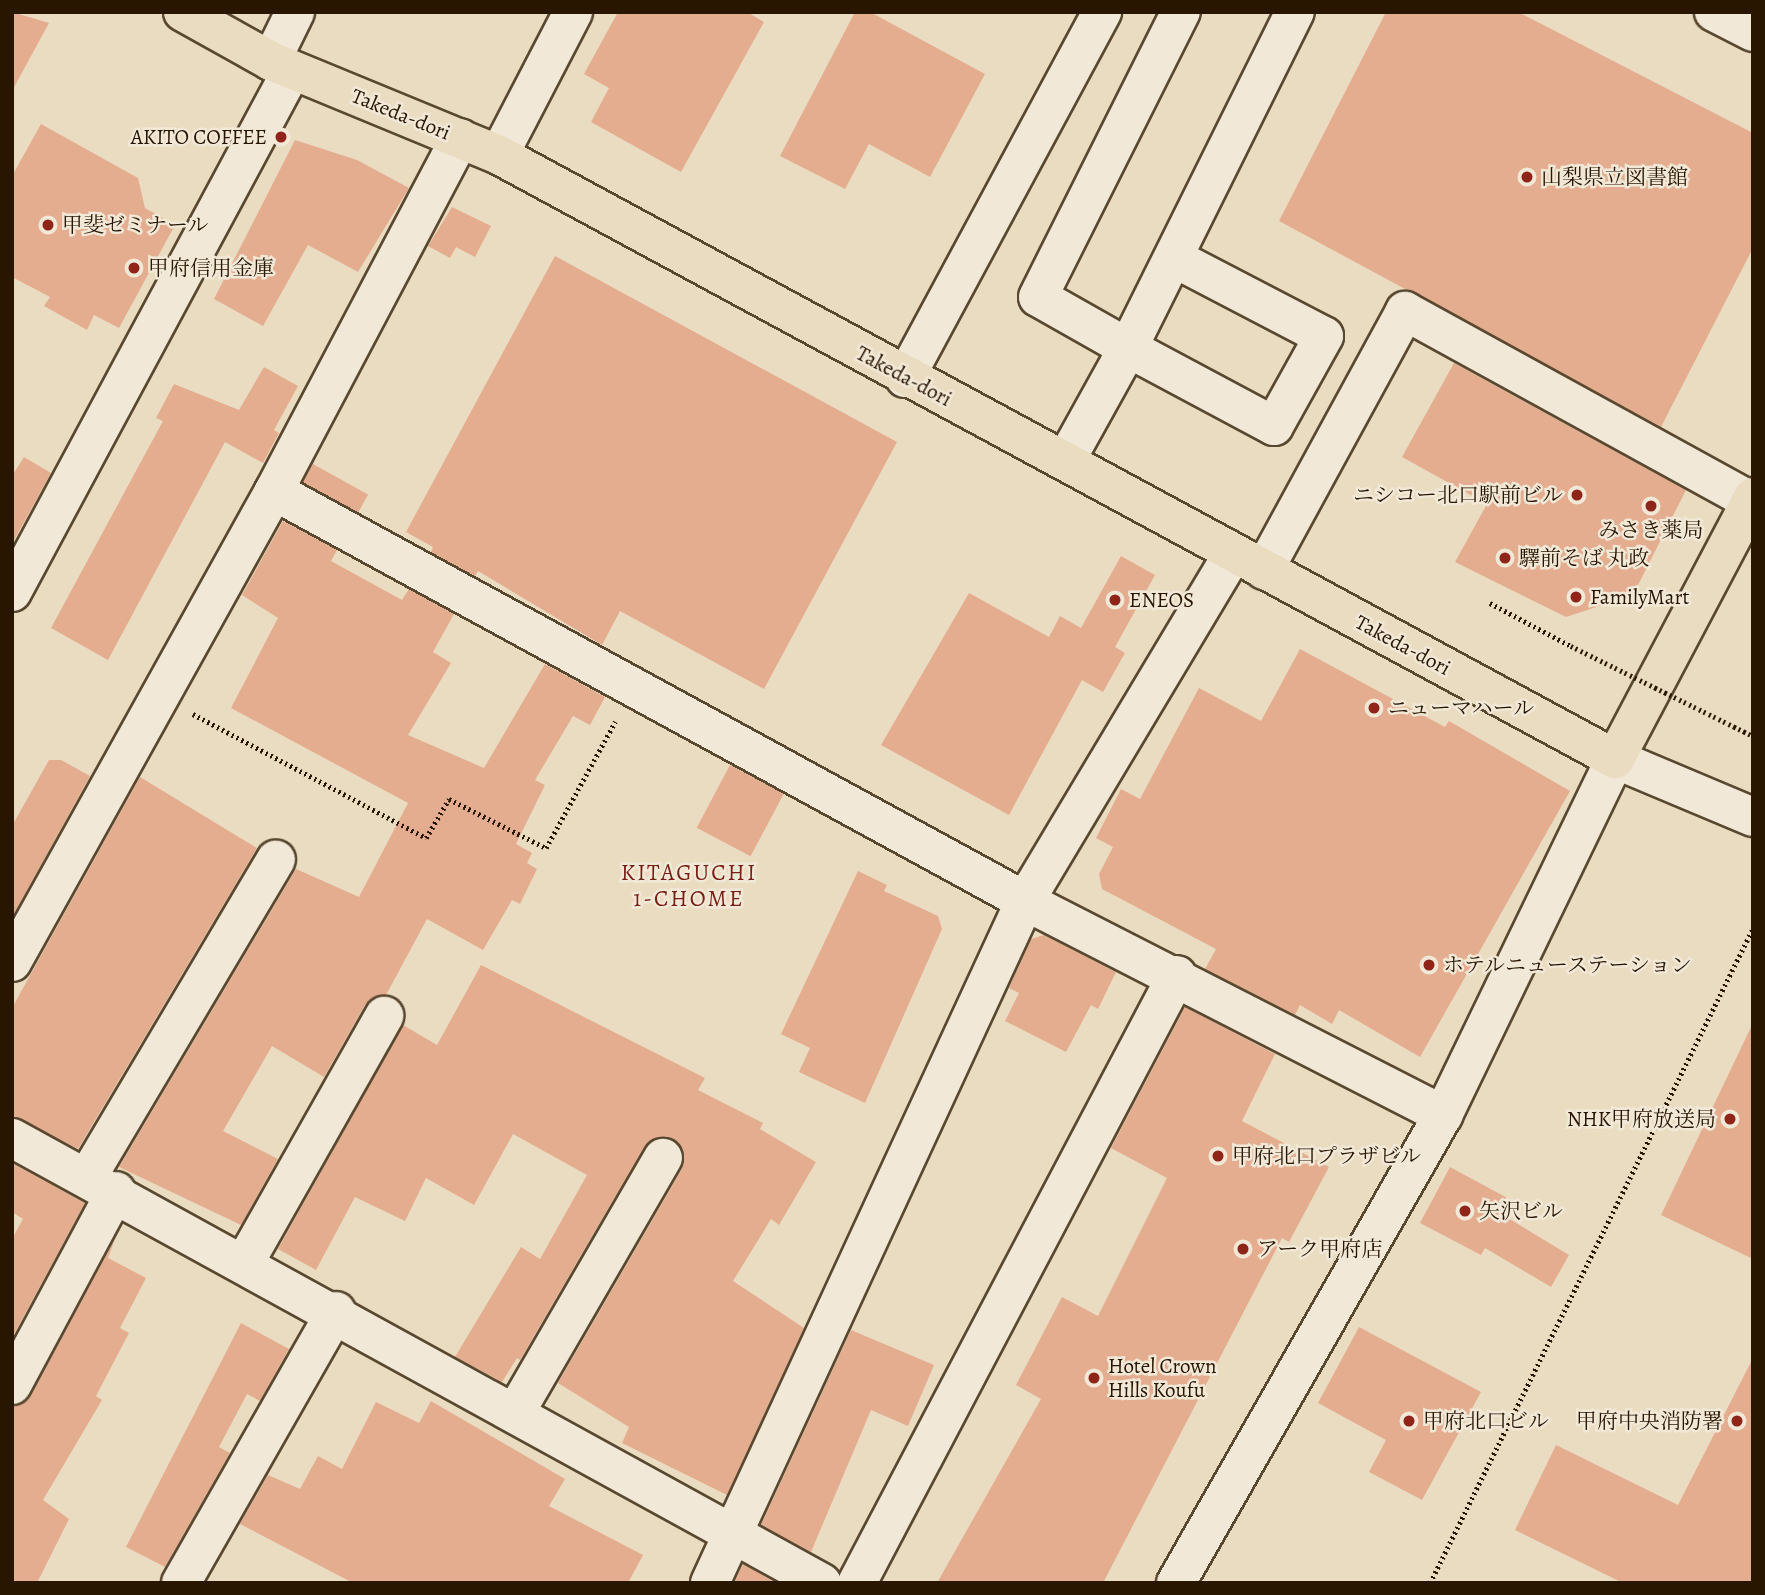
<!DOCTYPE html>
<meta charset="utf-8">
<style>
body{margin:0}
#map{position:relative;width:1765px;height:1595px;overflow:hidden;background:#eadcc1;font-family:Alegreya,"Noto Serif JP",serif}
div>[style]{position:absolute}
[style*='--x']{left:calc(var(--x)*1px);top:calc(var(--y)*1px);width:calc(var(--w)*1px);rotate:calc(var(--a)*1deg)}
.building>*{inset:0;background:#e4ad90;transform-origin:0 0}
.path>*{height:4.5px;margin-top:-2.25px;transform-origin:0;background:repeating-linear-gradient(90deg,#291600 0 2px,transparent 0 5.5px)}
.roads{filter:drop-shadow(2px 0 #594830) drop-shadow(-2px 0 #594830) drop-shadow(0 2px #594830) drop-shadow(0 -2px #594830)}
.minor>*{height:38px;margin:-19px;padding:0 19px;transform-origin:19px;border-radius:19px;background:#f1e8d7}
.major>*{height:38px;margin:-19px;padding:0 19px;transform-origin:19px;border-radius:19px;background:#eadcc1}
.path-bridge>*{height:4.5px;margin-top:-2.25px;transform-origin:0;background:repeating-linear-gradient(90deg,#291600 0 2px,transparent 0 5.5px)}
.dots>*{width:19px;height:19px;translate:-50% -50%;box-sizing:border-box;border:4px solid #f1e8d7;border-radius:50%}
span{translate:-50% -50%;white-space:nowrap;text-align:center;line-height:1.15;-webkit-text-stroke:5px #f1e8d7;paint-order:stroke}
.street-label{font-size:21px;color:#291600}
.poi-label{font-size:21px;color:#291600}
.right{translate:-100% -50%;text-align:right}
.left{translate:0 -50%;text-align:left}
.neighbourhood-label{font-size:23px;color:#7a1f14;letter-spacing:2px}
.frame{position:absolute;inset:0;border:14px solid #291600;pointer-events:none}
</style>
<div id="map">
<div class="building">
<div style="clip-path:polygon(12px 12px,49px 23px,12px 91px)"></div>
<div style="clip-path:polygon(618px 12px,747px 12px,764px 22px,681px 172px,591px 122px,609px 88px,584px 74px)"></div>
<div style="clip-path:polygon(855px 12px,870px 12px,985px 74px,930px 177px,869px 144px,845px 189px,780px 156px)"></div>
<div style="clip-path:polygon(1386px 12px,1518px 12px,1753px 133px,1753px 248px,1661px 427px,1279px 221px)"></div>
<div style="clip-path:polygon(41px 124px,138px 178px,145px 208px,175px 225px,119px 328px,94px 315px,87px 330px,44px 306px,50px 297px,12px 277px,12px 176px)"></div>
<div style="clip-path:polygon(295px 140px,357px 160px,409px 188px,358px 272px,308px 245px,263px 326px,214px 299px)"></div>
<div style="clip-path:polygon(452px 207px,491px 226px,475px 257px,456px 247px,450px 258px,428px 246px)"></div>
<div style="clip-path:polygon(555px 256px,897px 442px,764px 689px,620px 611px,602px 645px,478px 571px,475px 576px,431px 552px,433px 547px,406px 532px)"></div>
<div style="clip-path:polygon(1454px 363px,1686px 490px,1633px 595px,1566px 617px,1455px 562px,1487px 504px,1402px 457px)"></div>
<div style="clip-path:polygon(264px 367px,298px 386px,274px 430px,279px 433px,263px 463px,225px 442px,108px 660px,51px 628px,163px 421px,156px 418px,174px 384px,239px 410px)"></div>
<div style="clip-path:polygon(24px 457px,51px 473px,12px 544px,12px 476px)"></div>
<div style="left:313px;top:464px;width:63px;height:21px;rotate:29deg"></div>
<div style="clip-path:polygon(283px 521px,337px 550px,331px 561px,402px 600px,409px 589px,454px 614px,433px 652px,451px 663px,408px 735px,484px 768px,545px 664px,605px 697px,590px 725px,573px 716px,535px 780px,545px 785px,516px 844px,532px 853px,527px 863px,537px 869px,520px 904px,512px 900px,483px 950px,427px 919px,386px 995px,365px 1005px,324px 1077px,272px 1046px,223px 1131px,278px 1159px,241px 1225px,119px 1167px,296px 869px,359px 897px,408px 803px,231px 708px,278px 618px,242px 595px)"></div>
<div style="clip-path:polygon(1121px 556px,1155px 575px,1115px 647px,1125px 653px,1103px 692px,1082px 680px,1009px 815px,881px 745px,969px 593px,1049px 637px,1060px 616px,1081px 628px)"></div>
<div style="clip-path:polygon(1300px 649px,1445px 727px,1449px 721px,1570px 791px,1420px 1057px,1339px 1010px,1332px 1024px,1300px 1005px,1295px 1015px,1205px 969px,1216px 949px,1102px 889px,1099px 874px,1113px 847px,1096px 838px,1121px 789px,1140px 799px,1199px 688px,1261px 721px)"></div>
<div style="clip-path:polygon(49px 760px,61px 760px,90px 776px,14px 914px,12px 826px)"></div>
<div style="left:730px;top:765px;width:61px;height:71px;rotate:28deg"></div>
<div style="clip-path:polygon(140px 777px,257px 848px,78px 1149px,12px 1116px,12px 1008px)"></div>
<div style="clip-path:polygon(858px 871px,887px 885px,884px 891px,938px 916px,942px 929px,865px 1103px,799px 1072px,810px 1048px,781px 1034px)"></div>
<div style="clip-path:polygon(1044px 935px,1116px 972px,1098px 1009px,1091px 1005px,1066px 1052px,1005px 1021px,1019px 993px,1009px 988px,1031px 939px)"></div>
<div style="clip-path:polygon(481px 965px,705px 1078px,698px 1090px,763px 1123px,760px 1129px,816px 1162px,779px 1225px,771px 1219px,733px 1281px,804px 1328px,727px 1495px,622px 1443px,629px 1427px,558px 1383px,682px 1169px,682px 1148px,673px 1139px,653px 1139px,644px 1147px,520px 1360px,517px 1358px,502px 1382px,455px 1357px,521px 1247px,540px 1259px,587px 1175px,513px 1134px,474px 1205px,426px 1178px,405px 1221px,355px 1197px,316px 1270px,278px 1249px,403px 1025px,437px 1045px)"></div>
<div style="clip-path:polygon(1185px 1007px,1275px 1054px,1242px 1121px,1329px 1167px,1289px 1242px,1282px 1238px,1103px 1583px,937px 1583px,1041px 1399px,1016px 1385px,1062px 1297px,1098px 1316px,1167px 1178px,1111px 1148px)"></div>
<div style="clip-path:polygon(1753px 1023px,1753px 1259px,1661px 1215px)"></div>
<div style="clip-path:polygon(12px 1163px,85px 1203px,12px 1338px,12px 1239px,23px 1219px,12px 1212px)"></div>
<div style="clip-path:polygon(1450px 1167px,1511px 1200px,1503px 1215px,1569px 1255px,1551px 1287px,1485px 1248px,1481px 1255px,1420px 1223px)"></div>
<div style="clip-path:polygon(115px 1239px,108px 1258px,146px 1278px,120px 1328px,129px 1333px,96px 1396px,102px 1400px,43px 1500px,69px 1519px,37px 1583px,12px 1583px,12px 1407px,31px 1395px)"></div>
<div style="clip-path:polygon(241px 1323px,289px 1349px,260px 1401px,247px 1394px,219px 1447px,230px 1453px,165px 1567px,126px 1547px)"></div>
<div style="clip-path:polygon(1359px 1327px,1481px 1392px,1422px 1500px,1369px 1472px,1386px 1440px,1318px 1403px)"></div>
<div style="clip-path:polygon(851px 1330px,934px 1365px,908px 1426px,871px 1410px,811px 1552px,761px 1525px)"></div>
<div style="clip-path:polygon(1753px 1358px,1753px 1583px,1623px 1583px,1515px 1530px,1556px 1445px,1678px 1505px)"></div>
<div style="clip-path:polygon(431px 1401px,565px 1479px,549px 1506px,643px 1555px,628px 1583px,353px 1583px,240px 1524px,268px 1475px,300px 1489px,318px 1456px,342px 1469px,376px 1402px,419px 1423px)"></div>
<div style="clip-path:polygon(743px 1564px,776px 1583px,734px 1583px)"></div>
</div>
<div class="path">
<div style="--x:1490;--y:603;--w:92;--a:28"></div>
<div style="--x:193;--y:714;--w:264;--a:28"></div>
<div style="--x:426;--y:838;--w:45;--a:-59.5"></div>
<div style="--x:449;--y:799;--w:109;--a:26.8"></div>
<div style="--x:546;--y:848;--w:144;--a:-61.3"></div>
<div style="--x:1430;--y:1583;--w:730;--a:-63.75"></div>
</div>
<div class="roads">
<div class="minor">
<div style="--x:1714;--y:12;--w:44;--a:27.1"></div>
<div style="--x:271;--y:61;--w:55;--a:-63.9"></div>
<div style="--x:499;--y:155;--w:161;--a:-62.6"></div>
<div style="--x:1174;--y:258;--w:169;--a:27.5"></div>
<div style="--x:1324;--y:336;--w:103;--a:119.1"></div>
<div style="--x:1274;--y:426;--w:166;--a:-151.9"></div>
<div style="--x:1128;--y:348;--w:375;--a:-63.6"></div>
<div style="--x:905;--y:378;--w:416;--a:-61.7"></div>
<div style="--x:1067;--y:458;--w:126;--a:-61"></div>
<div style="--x:1128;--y:348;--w:103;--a:-150.5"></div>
<div style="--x:1038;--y:297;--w:319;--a:-63.4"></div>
<div style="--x:274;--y:491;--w:856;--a:28.63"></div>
<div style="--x:1025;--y:901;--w:470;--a:27.1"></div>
<div style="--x:1264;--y:570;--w:295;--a:-61.4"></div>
<div style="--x:1405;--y:311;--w:395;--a:28.8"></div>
<div style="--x:12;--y:592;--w:592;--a:-61.79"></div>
<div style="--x:12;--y:962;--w:539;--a:-60.91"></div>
<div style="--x:274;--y:491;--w:399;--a:-62.2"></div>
<div style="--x:12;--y:1138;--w:924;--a:28.78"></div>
<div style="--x:88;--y:1176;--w:368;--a:-59.3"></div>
<div style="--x:245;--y:1262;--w:283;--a:-60.5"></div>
<div style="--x:12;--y:1385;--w:220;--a:-61.8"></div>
<div style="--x:515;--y:1413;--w:295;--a:-59.9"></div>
<div style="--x:181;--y:1583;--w:313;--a:-60.3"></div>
<div style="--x:710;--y:1583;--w:751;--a:-65.21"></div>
<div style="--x:1025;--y:901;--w:405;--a:-59.1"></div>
<div style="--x:857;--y:1583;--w:687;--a:-62.24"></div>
<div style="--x:1176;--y:1583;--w:539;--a:-60.29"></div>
<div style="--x:1443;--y:1115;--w:395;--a:-64.2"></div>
<div style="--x:1615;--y:759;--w:150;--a:22.8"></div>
</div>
<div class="major">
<div style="--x:183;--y:12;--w:101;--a:29.1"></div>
<div style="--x:271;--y:61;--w:247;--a:22.4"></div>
<div style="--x:499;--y:155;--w:1269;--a:28.42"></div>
<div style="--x:1615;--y:759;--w:296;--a:-62.2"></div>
</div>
</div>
<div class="path-bridge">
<div style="--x:1571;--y:646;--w:203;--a:26.3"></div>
</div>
<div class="dots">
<div style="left:281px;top:137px;background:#8f2418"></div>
<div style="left:1527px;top:177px;background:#8f2418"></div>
<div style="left:48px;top:225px;background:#8f2418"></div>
<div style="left:134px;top:268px;background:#8f2418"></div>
<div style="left:1577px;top:495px;background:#8f2418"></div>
<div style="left:1651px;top:506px;background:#8f2418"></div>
<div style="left:1505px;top:558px;background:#8f2418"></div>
<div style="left:1576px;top:597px;background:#8f2418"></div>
<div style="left:1115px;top:600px;background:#8f2418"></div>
<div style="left:1374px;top:708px;background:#8f2418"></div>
<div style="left:1429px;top:965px;background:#8f2418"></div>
<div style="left:1730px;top:1119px;background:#8f2418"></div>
<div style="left:1218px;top:1156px;background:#8f2418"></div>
<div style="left:1465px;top:1211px;background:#8f2418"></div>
<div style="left:1243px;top:1249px;background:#8f2418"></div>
<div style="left:1094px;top:1378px;background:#8f2418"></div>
<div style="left:1409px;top:1421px;background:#8f2418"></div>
<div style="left:1737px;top:1421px;background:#8f2418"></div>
</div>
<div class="street-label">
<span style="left:401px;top:114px;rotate:22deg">Takeda-dori</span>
<span style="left:904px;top:376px;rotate:28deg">Takeda-dori</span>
<span style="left:1403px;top:645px;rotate:28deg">Takeda-dori</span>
</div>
<div class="poi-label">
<span class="right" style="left:267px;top:137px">AKITO COFFEE</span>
<span class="left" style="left:1541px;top:177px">山梨県立図書館</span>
<span class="left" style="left:62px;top:225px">甲斐ゼミナール</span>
<span class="left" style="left:148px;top:268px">甲府信用金庫</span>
<span class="right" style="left:1563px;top:495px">ニシコー北口駅前ビル</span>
<span style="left:1651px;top:530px">みさき薬局</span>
<span class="left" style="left:1519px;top:558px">驛前そば 丸政</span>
<span class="left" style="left:1590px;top:597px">FamilyMart</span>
<span class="left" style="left:1129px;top:600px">ENEOS</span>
<span class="left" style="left:1388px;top:708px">ニューマハール</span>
<span class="left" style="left:1443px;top:965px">ホテルニューステーション</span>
<span class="right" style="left:1716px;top:1119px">NHK甲府放送局</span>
<span class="left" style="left:1232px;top:1156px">甲府北口プラザビル</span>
<span class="left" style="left:1479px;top:1211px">矢沢ビル</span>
<span class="left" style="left:1257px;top:1249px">アーク甲府店</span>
<span class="left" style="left:1108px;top:1378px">Hotel Crown<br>Hills Koufu</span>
<span class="left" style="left:1423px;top:1421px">甲府北口ビル</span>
<span class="right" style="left:1723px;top:1421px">甲府中央消防署</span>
</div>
<div class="neighbourhood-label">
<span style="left:689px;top:886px">KITAGUCHI<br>1-CHOME</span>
</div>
<div class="frame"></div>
</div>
